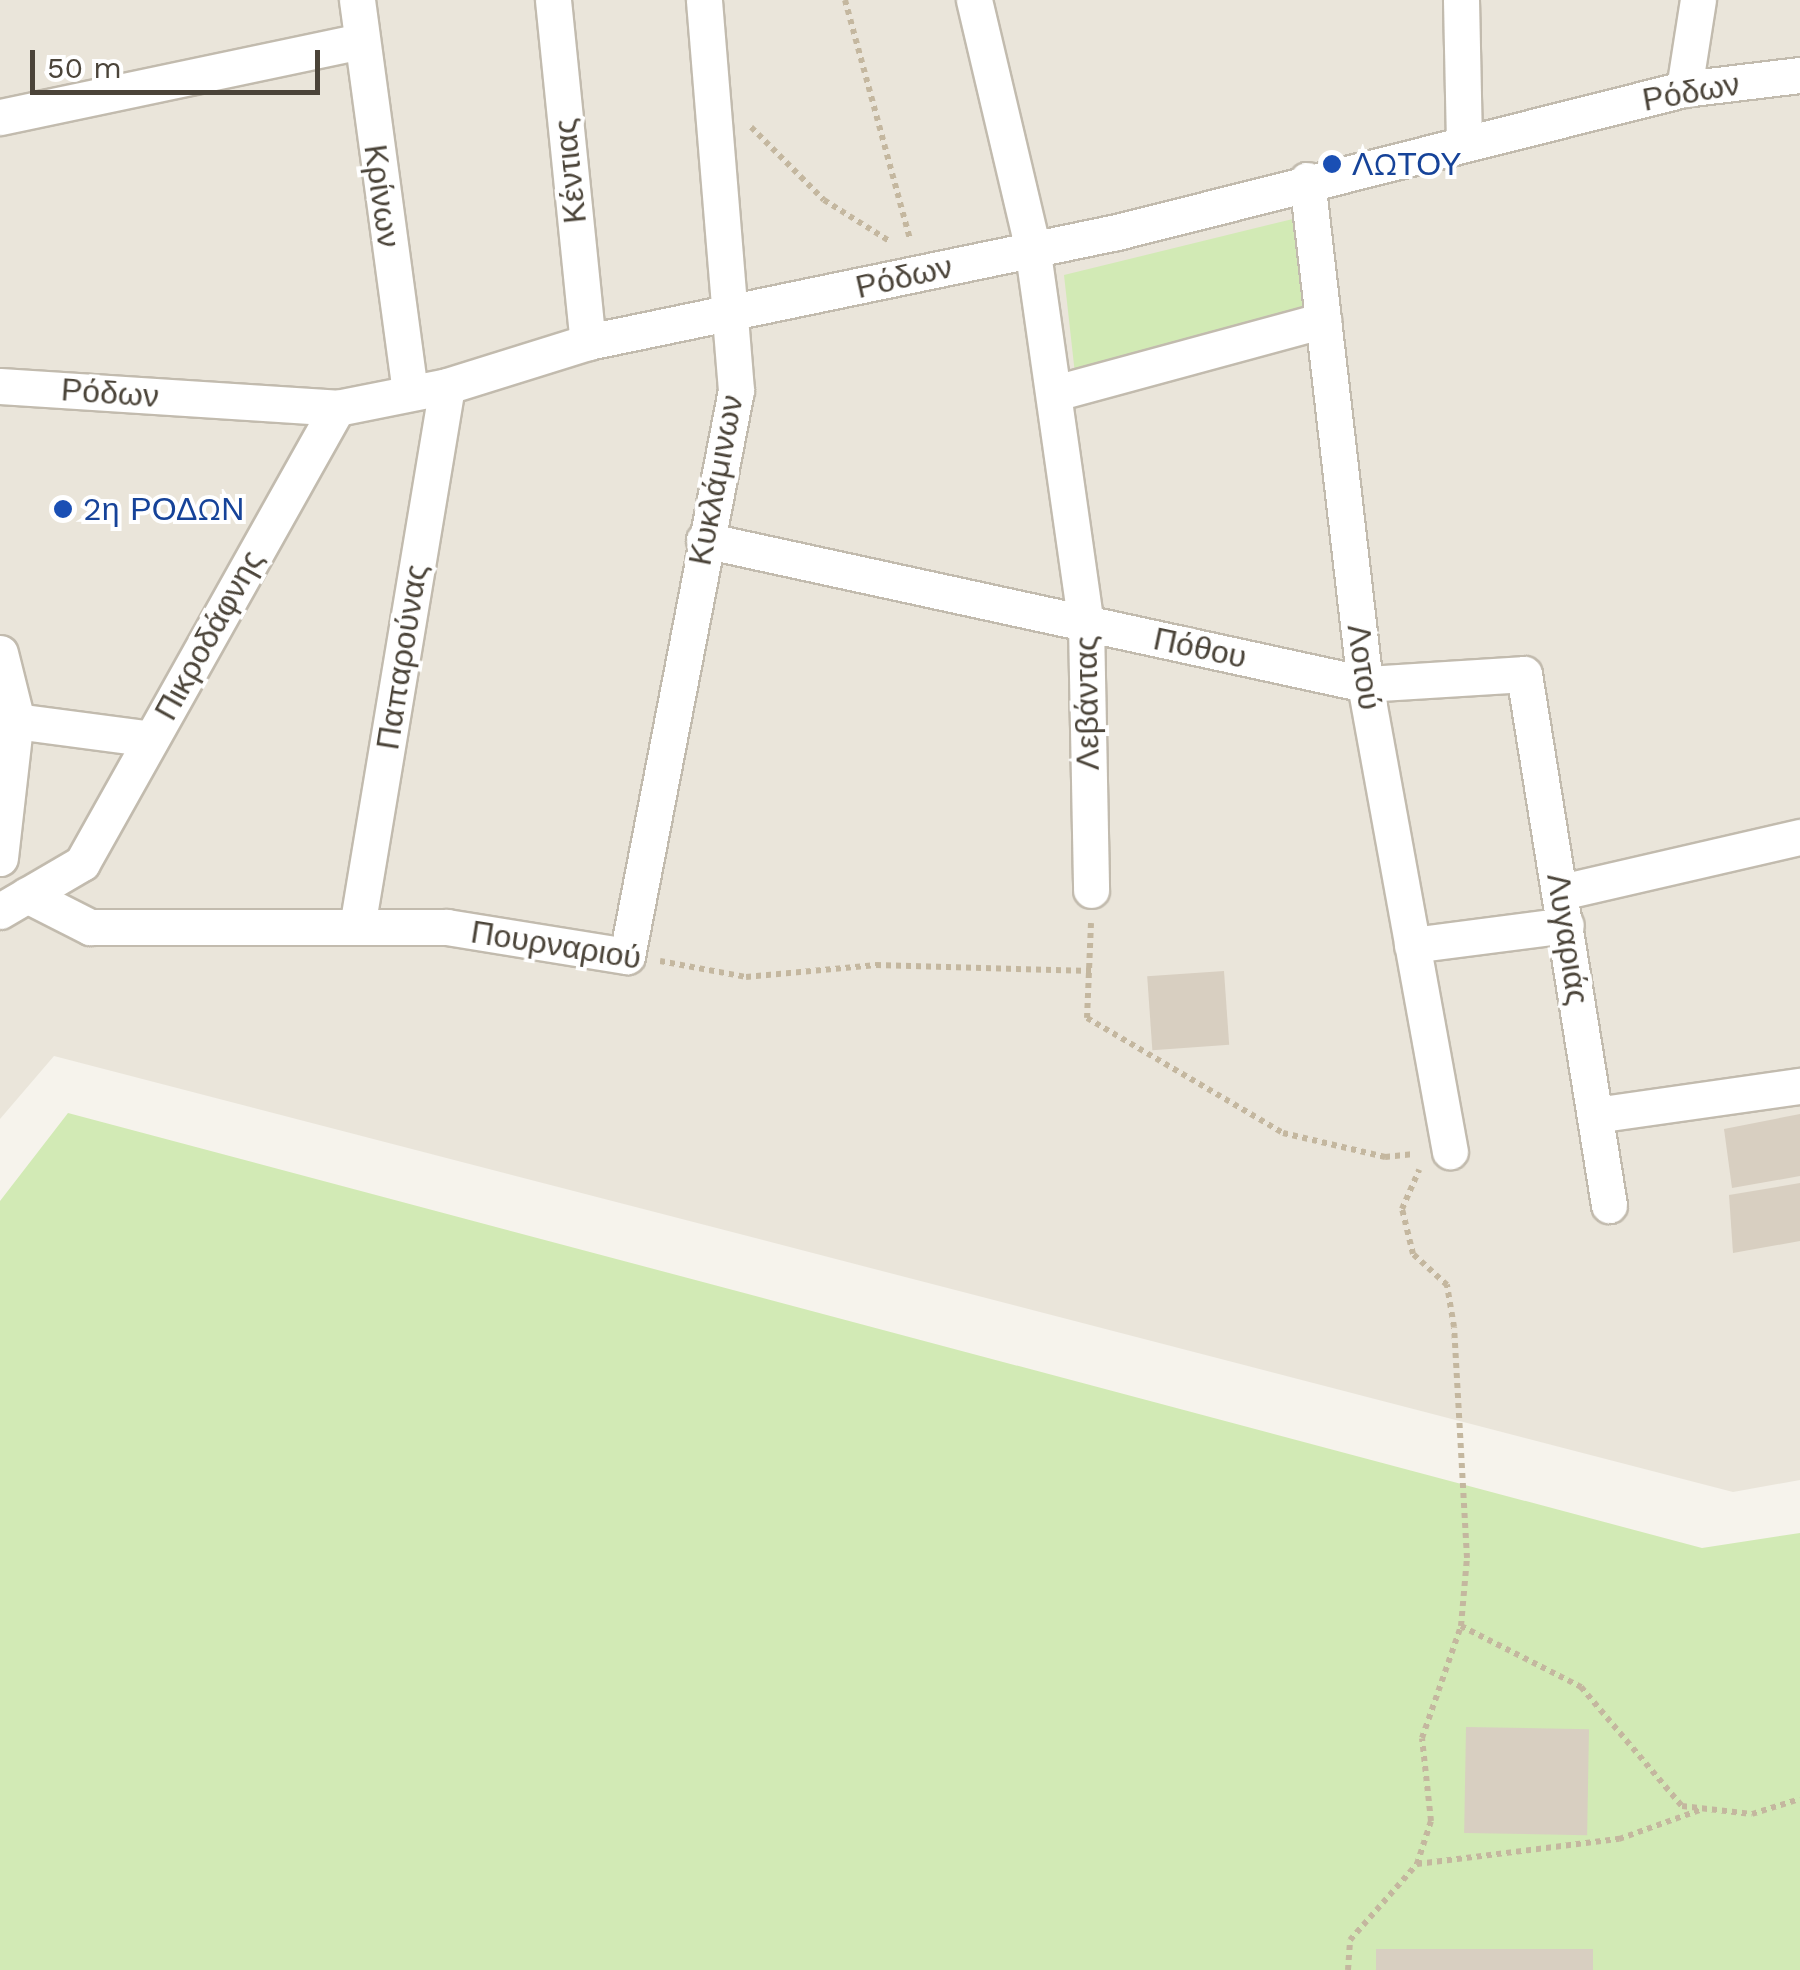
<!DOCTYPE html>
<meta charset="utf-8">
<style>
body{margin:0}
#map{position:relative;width:1800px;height:1970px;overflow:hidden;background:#f6f3ec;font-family:"Work Sans",sans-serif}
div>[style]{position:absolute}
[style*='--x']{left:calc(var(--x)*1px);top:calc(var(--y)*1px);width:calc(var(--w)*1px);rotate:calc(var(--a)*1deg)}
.residential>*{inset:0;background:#eae5da}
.green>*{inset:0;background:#d2eab5}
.building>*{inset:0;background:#d8cfc1;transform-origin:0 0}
.path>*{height:6px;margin-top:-3px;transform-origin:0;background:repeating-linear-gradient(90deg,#c4b79f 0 5px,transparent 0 10px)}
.roads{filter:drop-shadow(2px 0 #c2bbae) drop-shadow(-2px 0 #c2bbae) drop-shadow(0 2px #c2bbae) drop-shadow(0 -2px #c2bbae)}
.minor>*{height:35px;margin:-17.5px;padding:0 17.5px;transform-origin:17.5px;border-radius:17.5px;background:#fff}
.dots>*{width:28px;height:28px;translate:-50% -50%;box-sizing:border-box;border:5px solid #fff;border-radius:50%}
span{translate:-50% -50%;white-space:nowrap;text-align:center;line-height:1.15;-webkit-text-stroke:8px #fff;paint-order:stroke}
.street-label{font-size:32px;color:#4b4439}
.transit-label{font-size:32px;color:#164399}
.left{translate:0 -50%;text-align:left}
.scale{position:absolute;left:30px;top:50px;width:290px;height:45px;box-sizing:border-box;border:5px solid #4b4439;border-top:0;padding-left:12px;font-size:30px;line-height:35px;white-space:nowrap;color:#4b4439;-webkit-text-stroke:8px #fff;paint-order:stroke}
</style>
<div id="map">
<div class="residential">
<div style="clip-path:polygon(0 0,1800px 0,1800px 1480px,1733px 1492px,54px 1056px,0 1119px)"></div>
</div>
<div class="green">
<div style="clip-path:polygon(1297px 218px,1307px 310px,1075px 374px,1064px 275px)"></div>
<div style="clip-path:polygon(68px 1113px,1702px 1548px,1800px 1533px,1800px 1970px,0 1970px,0 1201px)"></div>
</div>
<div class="building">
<div style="left:1224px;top:971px;width:74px;height:77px;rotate:86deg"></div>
<div style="clip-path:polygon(1800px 1114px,1800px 1176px,1732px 1188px,1724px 1129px)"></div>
<div style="clip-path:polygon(1800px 1183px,1800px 1241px,1733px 1253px,1729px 1195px)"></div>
<div style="left:1466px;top:1727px;width:123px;height:106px;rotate:1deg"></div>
<div style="left:1376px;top:1949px;width:217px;height:21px"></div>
</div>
<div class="path">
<div style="--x:845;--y:0;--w:248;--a:74.8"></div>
<div style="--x:751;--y:127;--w:103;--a:45"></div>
<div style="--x:824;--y:200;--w:79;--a:32.1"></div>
<div style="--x:1091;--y:923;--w:95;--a:92.4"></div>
<div style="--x:1087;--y:1018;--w:227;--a:30.4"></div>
<div style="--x:1283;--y:1133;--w:105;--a:13.2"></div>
<div style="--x:1385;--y:1157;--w:29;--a:-6"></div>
<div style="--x:660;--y:961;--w:87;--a:10.5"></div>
<div style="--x:746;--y:977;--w:131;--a:-5.3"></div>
<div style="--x:876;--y:965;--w:216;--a:1.6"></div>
<div style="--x:1461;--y:1626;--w:135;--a:26.9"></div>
<div style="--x:1581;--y:1687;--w:156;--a:49.7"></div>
<div style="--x:1682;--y:1806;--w:70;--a:6.5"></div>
<div style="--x:1752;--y:1814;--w:50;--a:-17.4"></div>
<div style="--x:1417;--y:1864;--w:204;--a:-7.1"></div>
<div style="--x:1619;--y:1839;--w:86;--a:-19.7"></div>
<div style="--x:1348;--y:1970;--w:30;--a:-86"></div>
<div style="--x:1350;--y:1940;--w:101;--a:-48.6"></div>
<div style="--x:1417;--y:1864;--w:45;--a:-72"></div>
<div style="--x:1431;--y:1821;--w:83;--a:-96.2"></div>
<div style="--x:1422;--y:1738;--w:119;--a:-70.8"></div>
<div style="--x:1461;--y:1626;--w:68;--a:-85"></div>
<div style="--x:1467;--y:1558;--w:231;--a:-93.2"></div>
<div style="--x:1454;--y:1327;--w:43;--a:-99.5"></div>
<div style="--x:1447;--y:1285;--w:46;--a:-137.6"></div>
<div style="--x:1413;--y:1254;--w:46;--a:-103.7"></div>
<div style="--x:1402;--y:1209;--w:43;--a:-66.4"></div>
</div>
<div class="roads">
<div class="minor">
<div style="--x:357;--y:0;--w:396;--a:82.3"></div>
<div style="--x:553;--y:0;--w:344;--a:84.2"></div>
<div style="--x:974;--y:0;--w:253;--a:76.7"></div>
<div style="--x:1032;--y:246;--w:382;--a:81.9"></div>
<div style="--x:1086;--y:624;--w:266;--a:88.9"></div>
<div style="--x:1461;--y:0;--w:140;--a:88.8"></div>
<div style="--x:1684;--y:89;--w:90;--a:-81.1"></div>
<div style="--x:0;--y:117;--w:368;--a:-11.9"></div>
<div style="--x:1307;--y:180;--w:507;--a:83.44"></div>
<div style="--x:1365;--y:684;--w:475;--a:79.7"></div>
<div style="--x:0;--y:386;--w:338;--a:3.7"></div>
<div style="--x:337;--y:408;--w:112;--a:-11.3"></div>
<div style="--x:447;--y:386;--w:148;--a:-17.3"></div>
<div style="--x:588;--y:342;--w:540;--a:-11.75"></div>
<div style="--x:1117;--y:232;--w:585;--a:-14.16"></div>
<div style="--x:1684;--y:89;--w:117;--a:-6.9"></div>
<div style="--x:1055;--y:393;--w:278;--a:-15.2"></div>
<div style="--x:704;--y:540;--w:677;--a:12.29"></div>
<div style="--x:1365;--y:684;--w:159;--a:-3.6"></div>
<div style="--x:1524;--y:674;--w:538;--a:80.91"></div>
<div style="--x:0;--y:653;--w:66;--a:76"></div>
<div style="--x:16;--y:717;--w:142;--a:96.5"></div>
<div style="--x:0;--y:719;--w:152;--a:7.5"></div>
<div style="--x:1561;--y:892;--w:245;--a:-13"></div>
<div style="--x:27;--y:895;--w:71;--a:26.9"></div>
<div style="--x:90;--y:927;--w:357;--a:0"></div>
<div style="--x:447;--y:927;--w:182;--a:9.2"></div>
<div style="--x:627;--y:956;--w:576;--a:-79.1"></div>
<div style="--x:736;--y:390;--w:391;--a:-94.7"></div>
<div style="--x:0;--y:911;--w:95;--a:-30.3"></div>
<div style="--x:82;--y:863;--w:522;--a:-60.73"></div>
<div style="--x:357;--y:927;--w:548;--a:-80.55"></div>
<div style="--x:1412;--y:945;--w:155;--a:-7.4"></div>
<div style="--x:1595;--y:1115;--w:207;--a:-8.1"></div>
</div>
</div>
<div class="dots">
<div style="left:1332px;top:164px;background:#1a4fb4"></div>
<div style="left:63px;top:509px;background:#1a4fb4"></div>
</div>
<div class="street-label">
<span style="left:1691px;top:92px;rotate:-10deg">Ρόδων</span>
<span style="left:570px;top:171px;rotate:-96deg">Κέντιας</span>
<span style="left:382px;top:196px;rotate:82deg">Κρίνων</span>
<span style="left:904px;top:277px;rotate:-13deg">Ρόδων</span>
<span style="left:110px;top:393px;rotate:4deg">Ρόδων</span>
<span style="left:716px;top:480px;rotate:-79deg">Κυκλάμινων</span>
<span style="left:209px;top:635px;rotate:-61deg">Πικροδάφνης</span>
<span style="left:1200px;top:648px;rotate:12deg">Πόθου</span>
<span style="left:402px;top:657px;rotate:-81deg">Παπαρούνας</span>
<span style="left:1364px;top:667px;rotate:82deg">Λοτού</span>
<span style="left:1087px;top:703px;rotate:-91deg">Λεβάντας</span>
<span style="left:1568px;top:939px;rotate:81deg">Λυγαριάς</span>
<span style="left:556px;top:945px;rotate:9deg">Πουρναριού</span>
</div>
<div class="transit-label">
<span class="left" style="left:1352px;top:164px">ΛΩΤΟΥ</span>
<span class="left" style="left:83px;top:509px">2η ΡΟΔΩΝ</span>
</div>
<div class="scale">50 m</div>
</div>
